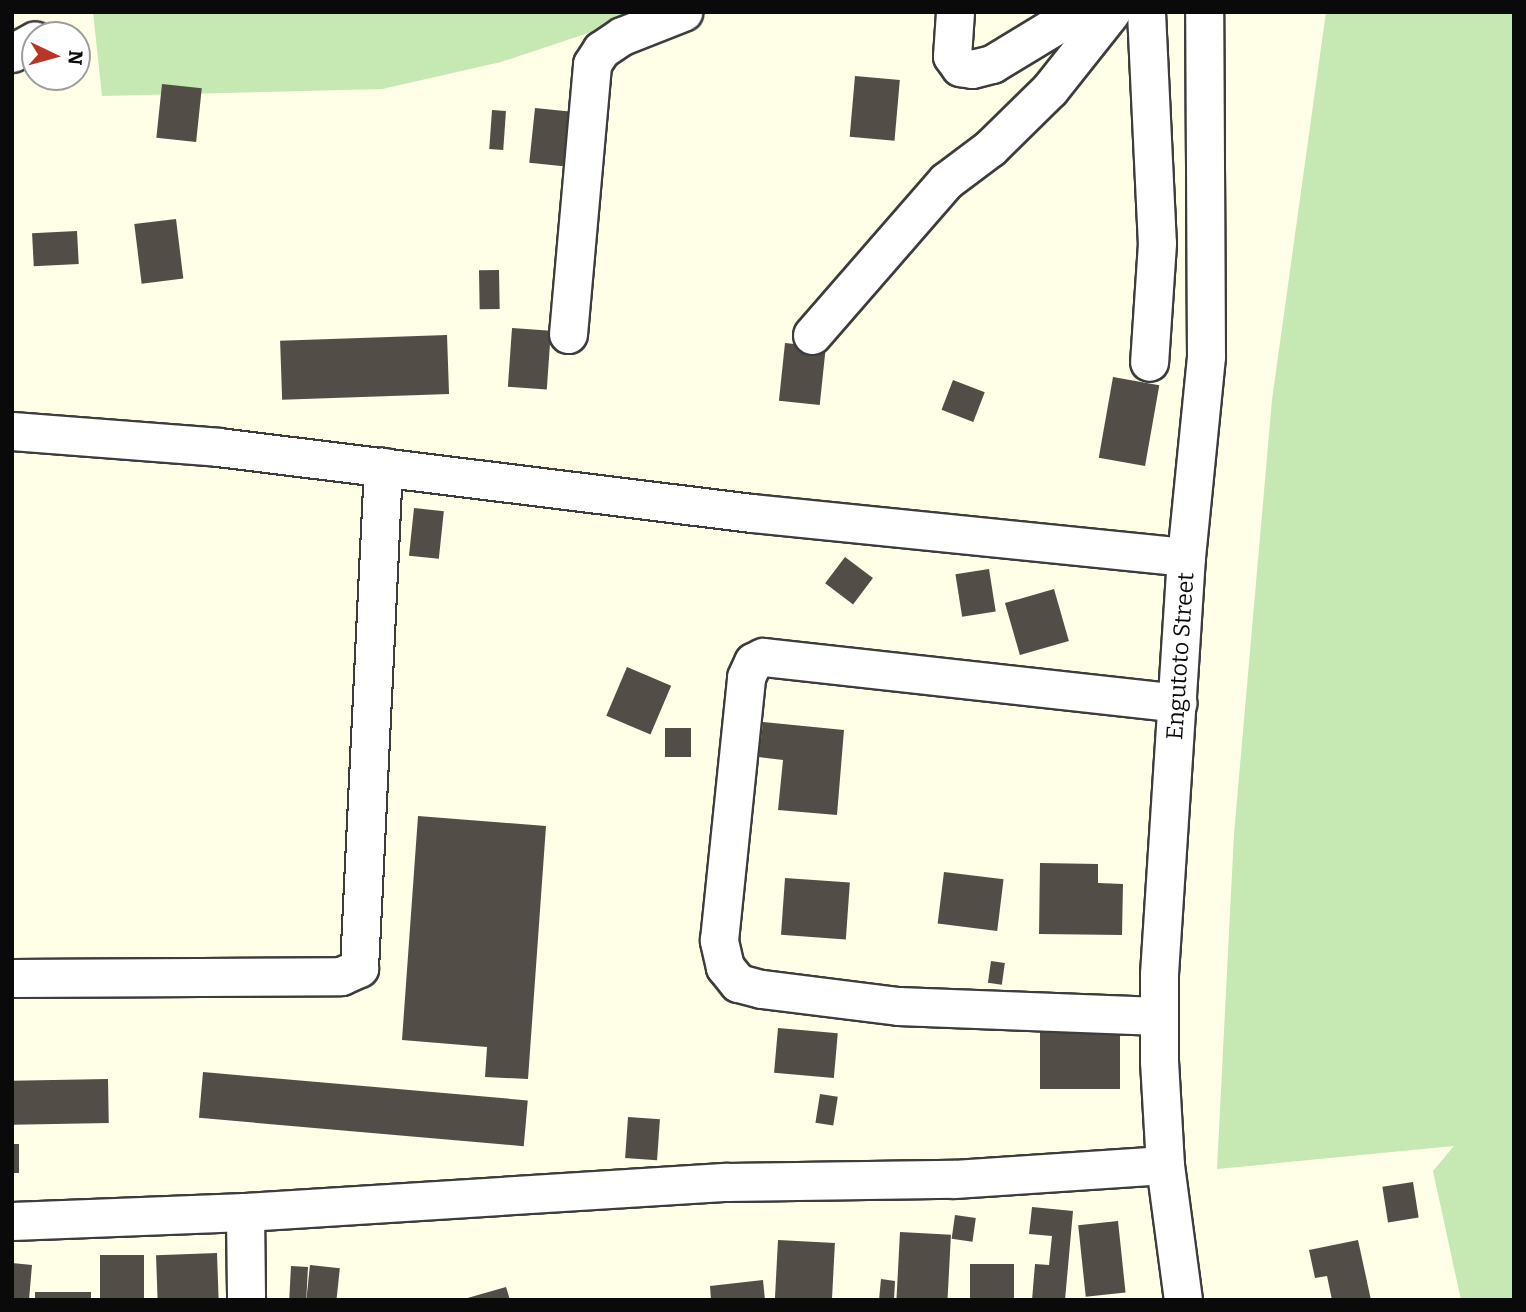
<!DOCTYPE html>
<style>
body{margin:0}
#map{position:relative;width:1526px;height:1312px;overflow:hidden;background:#fffee7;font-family:Bitter,serif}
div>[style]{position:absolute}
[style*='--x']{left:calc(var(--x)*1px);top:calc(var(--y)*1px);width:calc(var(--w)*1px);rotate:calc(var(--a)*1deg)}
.green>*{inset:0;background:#c6e8b2}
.building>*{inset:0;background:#534d47;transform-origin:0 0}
.roads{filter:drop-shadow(2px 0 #3d3d3d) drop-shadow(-2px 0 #3d3d3d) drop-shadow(0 2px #3d3d3d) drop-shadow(0 -2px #3d3d3d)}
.minor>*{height:37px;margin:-18.5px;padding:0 18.5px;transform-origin:18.5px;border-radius:18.5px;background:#fff}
span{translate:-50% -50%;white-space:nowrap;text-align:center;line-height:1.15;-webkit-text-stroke:7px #fff;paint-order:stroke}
.street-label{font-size:23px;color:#0a0a0a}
.frame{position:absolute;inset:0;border:14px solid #0a0a0a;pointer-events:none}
.north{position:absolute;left:21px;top:21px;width:70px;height:70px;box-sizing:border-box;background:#fff;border:2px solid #9d9d9d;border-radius:50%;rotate:95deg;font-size:19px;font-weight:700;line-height:28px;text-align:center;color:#0a0a0a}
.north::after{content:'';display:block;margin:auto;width:24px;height:32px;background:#b93524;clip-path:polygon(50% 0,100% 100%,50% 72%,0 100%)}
</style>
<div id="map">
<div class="green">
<div style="clip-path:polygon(93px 12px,651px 12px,501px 62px,382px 89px,102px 96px)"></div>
<div style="clip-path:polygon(1326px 12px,1514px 12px,1514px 1300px,1461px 1300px,1433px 1171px,1454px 1146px,1217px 1169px,1234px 834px,1272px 400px)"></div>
</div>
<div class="building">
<div style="left:855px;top:76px;width:45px;height:61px;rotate:5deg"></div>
<div style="left:162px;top:84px;width:40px;height:54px;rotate:6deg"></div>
<div style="left:535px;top:108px;width:37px;height:55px;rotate:6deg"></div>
<div style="left:492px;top:110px;width:14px;height:39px;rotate:4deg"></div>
<div style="left:176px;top:219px;width:60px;height:42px;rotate:83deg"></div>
<div style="left:77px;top:231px;width:33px;height:45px;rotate:87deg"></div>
<div style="left:499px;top:270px;width:39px;height:20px;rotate:89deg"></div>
<div style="left:512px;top:328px;width:39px;height:59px;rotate:4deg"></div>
<div style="left:447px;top:335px;width:59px;height:167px;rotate:88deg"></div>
<div style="left:785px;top:343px;width:41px;height:58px;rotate:6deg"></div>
<div style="left:1113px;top:377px;width:47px;height:82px;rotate:10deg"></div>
<div style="left:953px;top:380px;width:34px;height:32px;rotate:21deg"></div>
<div style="left:414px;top:508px;width:30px;height:48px;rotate:6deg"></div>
<div style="left:845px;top:557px;width:35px;height:33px;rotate:37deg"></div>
<div style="left:989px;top:569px;width:43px;height:34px;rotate:81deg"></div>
<div style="left:1054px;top:589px;width:54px;height:51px;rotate:74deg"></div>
<div style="left:627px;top:667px;width:48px;height:53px;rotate:23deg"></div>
<div style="clip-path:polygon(763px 722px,844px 730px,837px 815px,778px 810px,783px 760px,759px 757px)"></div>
<div style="left:691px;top:728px;width:29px;height:26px;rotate:90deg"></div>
<div style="clip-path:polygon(418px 816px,546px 826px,528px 1079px,485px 1077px,487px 1047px,402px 1040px)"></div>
<div style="clip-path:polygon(1040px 863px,1098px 864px,1098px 883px,1123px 884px,1122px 935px,1039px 934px)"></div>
<div style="left:944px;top:872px;width:60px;height:52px;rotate:7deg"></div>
<div style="left:785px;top:878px;width:65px;height:57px;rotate:4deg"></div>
<div style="left:991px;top:961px;width:14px;height:22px;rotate:8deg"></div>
<div style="left:778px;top:1028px;width:60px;height:45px;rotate:5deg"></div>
<div style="left:1040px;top:1029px;width:80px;height:60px"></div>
<div style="left:203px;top:1072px;width:326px;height:46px;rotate:5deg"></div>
<div style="left:108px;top:1079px;width:44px;height:96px;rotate:89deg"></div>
<div style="left:820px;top:1094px;width:18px;height:29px;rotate:9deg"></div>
<div style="left:628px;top:1117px;width:32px;height:41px;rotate:4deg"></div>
<div style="left:12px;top:1144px;width:7px;height:29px"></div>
<div style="left:1413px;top:1182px;width:36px;height:31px;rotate:81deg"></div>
<div style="clip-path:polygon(1032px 1207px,1073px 1211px,1065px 1300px,1032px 1300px,1035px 1264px,1049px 1265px,1052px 1236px,1029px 1234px)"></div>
<div style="left:955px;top:1215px;width:21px;height:24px;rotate:8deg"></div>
<div style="left:1118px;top:1221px;width:72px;height:40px;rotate:84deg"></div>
<div style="left:900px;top:1232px;width:51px;height:68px;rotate:3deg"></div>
<div style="left:778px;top:1240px;width:57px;height:60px;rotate:3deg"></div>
<div style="clip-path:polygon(1358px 1240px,1371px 1300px,1332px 1300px,1327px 1276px,1315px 1278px,1309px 1250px)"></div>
<div style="left:217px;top:1253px;width:47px;height:61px;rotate:88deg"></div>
<div style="left:144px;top:1255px;width:45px;height:44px;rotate:90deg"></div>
<div style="clip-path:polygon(12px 1263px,32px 1265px,29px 1300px,12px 1300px)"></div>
<div style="left:970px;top:1264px;width:44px;height:36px"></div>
<div style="left:310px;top:1265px;width:30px;height:35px;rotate:6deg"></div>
<div style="left:291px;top:1266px;width:17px;height:34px;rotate:3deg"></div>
<div style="clip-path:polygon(881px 1279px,895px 1281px,894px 1300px,879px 1300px)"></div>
<div style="clip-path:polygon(763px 1280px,765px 1300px,711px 1300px,710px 1286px)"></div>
<div style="clip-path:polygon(506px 1287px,510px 1300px,464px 1300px,464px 1299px)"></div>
<div style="left:35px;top:1292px;width:56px;height:8px"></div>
</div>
<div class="roads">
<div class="minor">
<div style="--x:955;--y:12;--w:44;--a:93.9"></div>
<div style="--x:952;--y:56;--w:14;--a:54"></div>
<div style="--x:960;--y:67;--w:12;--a:9"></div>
<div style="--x:972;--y:69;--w:21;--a:-14"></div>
<div style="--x:992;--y:64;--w:100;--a:-31.2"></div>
<div style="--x:1146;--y:12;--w:231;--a:87.3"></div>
<div style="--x:1157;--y:243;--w:119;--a:93.8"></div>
<div style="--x:12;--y:53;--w:26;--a:-29"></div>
<div style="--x:568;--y:334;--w:271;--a:-84.9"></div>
<div style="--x:592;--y:64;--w:17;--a:-57"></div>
<div style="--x:601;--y:50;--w:25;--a:-34"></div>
<div style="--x:622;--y:36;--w:66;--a:-21.5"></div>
<div style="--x:812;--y:335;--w:204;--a:-49"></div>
<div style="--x:946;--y:181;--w:55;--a:-36.9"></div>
<div style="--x:990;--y:148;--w:84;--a:-44.5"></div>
<div style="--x:1050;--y:89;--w:98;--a:-51.6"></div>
<div style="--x:12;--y:431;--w:207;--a:4.4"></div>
<div style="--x:218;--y:447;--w:538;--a:7.05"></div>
<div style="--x:752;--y:513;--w:436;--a:5.8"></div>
<div style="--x:12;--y:978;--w:329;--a:-0.3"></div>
<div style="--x:341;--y:976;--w:20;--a:-24"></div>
<div style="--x:359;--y:968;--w:502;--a:-87.26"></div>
<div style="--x:1159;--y:1016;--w:261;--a:-177.8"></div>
<div style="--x:898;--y:1006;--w:138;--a:-172.9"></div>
<div style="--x:761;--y:989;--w:24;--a:-165"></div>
<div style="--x:738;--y:983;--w:21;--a:-129"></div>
<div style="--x:725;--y:967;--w:28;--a:-103"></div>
<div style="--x:719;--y:940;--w:264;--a:-84.1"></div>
<div style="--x:746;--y:677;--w:17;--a:-65"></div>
<div style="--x:753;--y:662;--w:11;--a:-27"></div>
<div style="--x:763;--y:657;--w:417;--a:6.3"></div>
<div style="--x:245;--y:1212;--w:88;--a:89.3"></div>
<div style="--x:12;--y:1221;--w:233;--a:-2.2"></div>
<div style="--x:245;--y:1212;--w:483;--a:-3.6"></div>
<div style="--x:727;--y:1182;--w:227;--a:-0.8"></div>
<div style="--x:954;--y:1179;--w:211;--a:-3.8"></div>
<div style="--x:1183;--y:1300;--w:136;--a:-97.6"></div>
<div style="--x:1165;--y:1165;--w:104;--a:-93.3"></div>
<div style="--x:1159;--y:1061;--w:87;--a:-90"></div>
<div style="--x:1159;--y:974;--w:418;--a:-86.3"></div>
<div style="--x:1186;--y:557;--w:202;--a:-84.3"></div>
<div style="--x:1206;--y:356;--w:344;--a:-90.3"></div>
</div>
</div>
<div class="street-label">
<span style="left:1180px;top:656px;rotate:-86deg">Engutoto Street</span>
</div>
<div class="frame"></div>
<div class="north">N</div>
</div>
